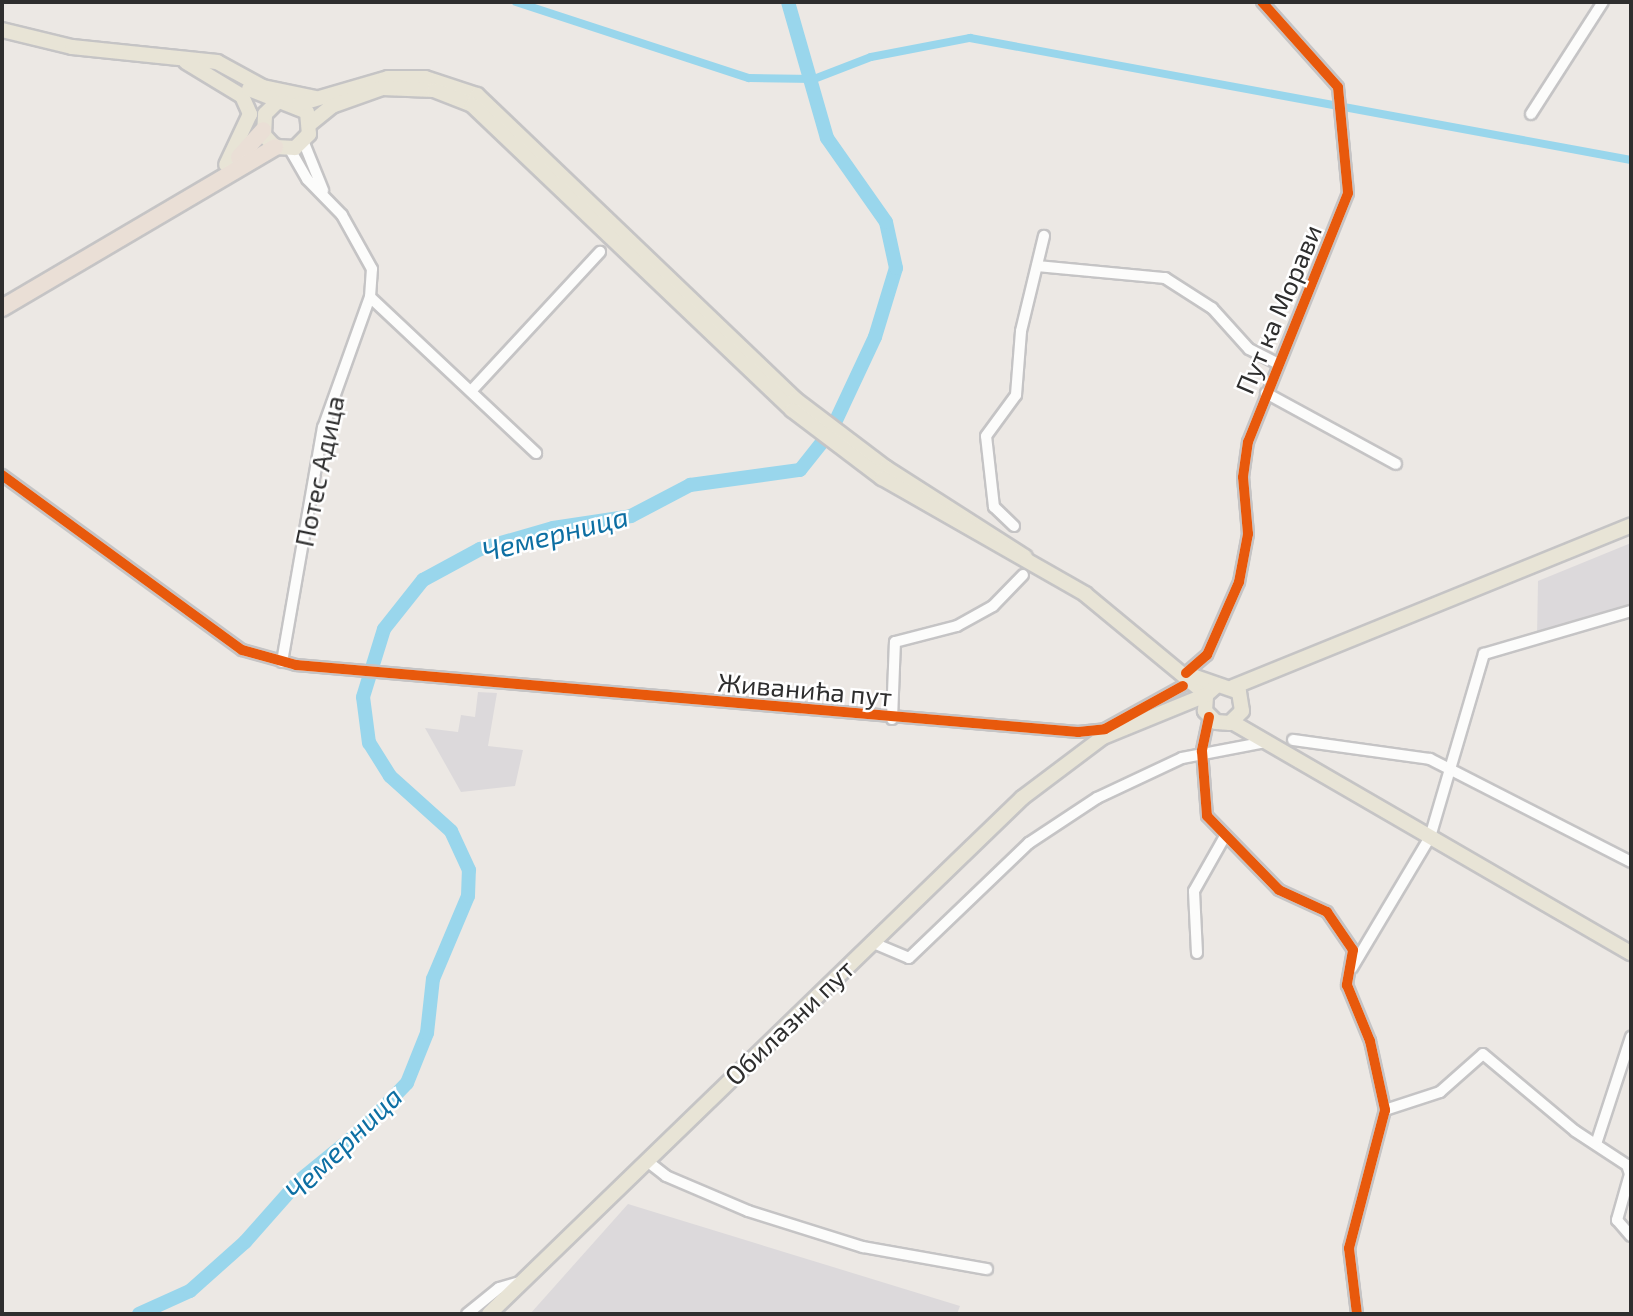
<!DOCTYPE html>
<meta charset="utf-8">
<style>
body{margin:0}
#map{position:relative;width:1633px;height:1316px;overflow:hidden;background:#ece8e4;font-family:"Exo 2",sans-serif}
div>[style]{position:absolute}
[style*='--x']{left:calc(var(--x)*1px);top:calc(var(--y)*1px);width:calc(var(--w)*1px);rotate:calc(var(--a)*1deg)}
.industrial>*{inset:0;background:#dcd9db}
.canal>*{height:8px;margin:-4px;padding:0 4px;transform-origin:4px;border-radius:4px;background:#99d6ec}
.river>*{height:14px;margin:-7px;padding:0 7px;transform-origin:7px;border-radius:7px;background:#99d6ec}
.roads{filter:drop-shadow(2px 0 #c5c4c5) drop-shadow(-2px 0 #c5c4c5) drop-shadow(0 2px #c5c4c5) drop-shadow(0 -2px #c5c4c5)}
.minor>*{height:10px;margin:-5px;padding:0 5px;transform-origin:5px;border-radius:5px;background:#fcfcfb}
.major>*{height:14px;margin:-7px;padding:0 7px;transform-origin:7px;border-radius:7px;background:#e8e4d6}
.highway>*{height:16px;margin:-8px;padding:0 8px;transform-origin:8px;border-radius:8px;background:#eadfd6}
.cycleway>*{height:10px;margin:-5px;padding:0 5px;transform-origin:5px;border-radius:5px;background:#e8590c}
span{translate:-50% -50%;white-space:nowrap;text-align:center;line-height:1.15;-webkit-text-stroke:5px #fff;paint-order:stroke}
.street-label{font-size:26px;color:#2e2e2e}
.water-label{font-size:28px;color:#0d6fa3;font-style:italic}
.frame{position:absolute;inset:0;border:4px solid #2e2e2e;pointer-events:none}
</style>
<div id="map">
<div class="industrial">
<div style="clip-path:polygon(1631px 543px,1631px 609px,1537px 637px,1538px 581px)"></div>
<div style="clip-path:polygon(478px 692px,497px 693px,488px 746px,523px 750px,515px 786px,461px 792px,425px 728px,458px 732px,461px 715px,475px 717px)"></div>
<div style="clip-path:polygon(628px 1204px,960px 1306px,957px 1314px,530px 1314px)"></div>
</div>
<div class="canal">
<div style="--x:516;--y:2;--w:245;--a:18.1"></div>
<div style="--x:749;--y:78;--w:65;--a:0.9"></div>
<div style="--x:814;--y:79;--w:61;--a:-21.1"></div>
<div style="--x:871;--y:57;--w:101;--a:-10.9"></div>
<div style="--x:970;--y:38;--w:672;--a:10.46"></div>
</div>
<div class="river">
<div style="--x:139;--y:1314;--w:56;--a:-24.3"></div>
<div style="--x:190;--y:1291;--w:74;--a:-41.7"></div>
<div style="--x:245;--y:1242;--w:81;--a:-48.5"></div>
<div style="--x:299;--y:1181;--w:84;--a:-39.2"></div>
<div style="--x:364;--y:1128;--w:62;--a:-46.3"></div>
<div style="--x:407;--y:1083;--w:54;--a:-68.2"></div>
<div style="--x:427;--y:1033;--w:54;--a:-83.7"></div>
<div style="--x:433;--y:979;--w:90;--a:-67.1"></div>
<div style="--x:468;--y:896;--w:26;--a:-88"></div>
<div style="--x:469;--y:870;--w:43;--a:-114.8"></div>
<div style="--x:451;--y:831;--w:82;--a:-138"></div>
<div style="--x:390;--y:776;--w:39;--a:-122"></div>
<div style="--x:369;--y:743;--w:46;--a:-97.4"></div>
<div style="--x:363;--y:697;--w:71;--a:-72.8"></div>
<div style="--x:384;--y:629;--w:63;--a:-51.5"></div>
<div style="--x:423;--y:580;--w:65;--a:-28.5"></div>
<div style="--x:480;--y:549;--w:76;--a:-16"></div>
<div style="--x:553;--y:528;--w:79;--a:-8.7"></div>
<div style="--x:631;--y:516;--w:67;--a:-27.7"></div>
<div style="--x:690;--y:485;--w:111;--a:-7.8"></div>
<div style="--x:800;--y:470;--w:50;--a:-51.5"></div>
<div style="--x:831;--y:431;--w:104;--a:-64.9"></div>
<div style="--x:875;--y:337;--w:72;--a:-73.1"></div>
<div style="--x:896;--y:268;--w:47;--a:-102.3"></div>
<div style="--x:886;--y:222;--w:103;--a:-125.1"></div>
<div style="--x:827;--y:138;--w:141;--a:-106"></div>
</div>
<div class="roads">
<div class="minor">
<div style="--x:1531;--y:114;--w:133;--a:-57.3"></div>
<div style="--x:304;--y:143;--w:51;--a:68"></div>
<div style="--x:1037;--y:266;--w:129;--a:5.4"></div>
<div style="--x:1165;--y:278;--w:56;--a:32.6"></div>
<div style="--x:1212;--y:308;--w:55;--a:47.9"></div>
<div style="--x:1249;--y:349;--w:31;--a:27"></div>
<div style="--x:370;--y:297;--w:228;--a:43.2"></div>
<div style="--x:473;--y:389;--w:187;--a:-47.2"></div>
<div style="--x:1266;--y:393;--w:148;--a:28.6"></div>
<div style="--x:2;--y:475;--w:297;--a:36.1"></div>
<div style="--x:242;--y:650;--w:56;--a:15.5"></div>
<div style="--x:296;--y:665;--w:785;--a:4.9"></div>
<div style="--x:1078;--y:732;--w:27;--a:-6"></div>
<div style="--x:1105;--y:729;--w:89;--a:-28.9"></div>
<div style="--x:1014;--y:526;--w:28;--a:-136"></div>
<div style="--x:994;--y:507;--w:71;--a:-96.4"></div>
<div style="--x:986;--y:436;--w:51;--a:-53.8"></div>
<div style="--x:1016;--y:395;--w:64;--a:-85.5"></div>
<div style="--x:1021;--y:331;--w:98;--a:-76.4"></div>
<div style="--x:282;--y:662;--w:238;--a:-80.1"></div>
<div style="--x:323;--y:428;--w:139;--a:-70.3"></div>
<div style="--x:370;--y:297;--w:28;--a:-86"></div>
<div style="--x:372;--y:269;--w:62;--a:-119.1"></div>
<div style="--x:342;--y:215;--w:50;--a:-134.2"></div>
<div style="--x:307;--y:179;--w:34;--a:-120"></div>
<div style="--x:1186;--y:673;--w:28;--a:-41"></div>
<div style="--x:1207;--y:655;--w:80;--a:-66.3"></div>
<div style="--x:1239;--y:582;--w:49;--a:-79.4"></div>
<div style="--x:1248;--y:534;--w:57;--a:-95"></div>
<div style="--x:1243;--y:477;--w:35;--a:-82"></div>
<div style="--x:1248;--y:442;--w:268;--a:-68.1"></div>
<div style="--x:1348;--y:193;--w:106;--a:-95.4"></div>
<div style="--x:1338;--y:87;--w:114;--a:-131.8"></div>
<div style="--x:1209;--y:717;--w:35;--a:102"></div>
<div style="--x:1202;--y:751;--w:65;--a:85.6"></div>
<div style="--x:1207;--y:816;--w:103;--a:45.8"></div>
<div style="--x:1279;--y:890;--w:53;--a:24.6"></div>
<div style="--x:1327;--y:912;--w:46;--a:55.6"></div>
<div style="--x:1353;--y:950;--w:36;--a:100"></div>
<div style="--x:1347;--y:985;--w:61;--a:67.7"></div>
<div style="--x:1370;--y:1041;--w:71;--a:77.7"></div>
<div style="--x:1385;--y:1110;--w:143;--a:104.6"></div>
<div style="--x:1349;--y:1248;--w:66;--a:83.1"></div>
<div style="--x:892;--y:719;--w:77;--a:-87.8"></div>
<div style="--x:895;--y:642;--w:64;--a:-14.5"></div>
<div style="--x:957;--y:626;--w:41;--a:-29.1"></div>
<div style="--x:993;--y:606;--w:43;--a:-45.9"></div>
<div style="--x:1293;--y:740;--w:138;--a:7.9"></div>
<div style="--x:1430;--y:759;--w:226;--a:27.1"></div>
<div style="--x:871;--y:942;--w:41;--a:22.8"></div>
<div style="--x:909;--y:958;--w:166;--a:-43.8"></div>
<div style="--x:1029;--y:843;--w:82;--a:-33.5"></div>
<div style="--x:1097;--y:798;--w:94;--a:-25.2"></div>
<div style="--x:1182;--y:758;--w:86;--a:-10.8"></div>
<div style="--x:1197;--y:953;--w:62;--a:-92.8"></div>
<div style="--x:1194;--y:891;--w:61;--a:-60.5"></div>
<div style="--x:1352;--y:968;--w:152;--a:-59.2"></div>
<div style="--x:1430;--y:837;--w:191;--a:-73.6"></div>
<div style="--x:1484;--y:654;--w:153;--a:-16.3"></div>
<div style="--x:1385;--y:1110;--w:58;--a:-18.1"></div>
<div style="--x:1440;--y:1092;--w:57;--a:-41.5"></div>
<div style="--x:1483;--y:1054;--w:120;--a:39.9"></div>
<div style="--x:1575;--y:1131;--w:62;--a:33.2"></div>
<div style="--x:1627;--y:1165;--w:9;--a:72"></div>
<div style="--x:1630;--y:1174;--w:48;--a:105.8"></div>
<div style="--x:1617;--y:1220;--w:21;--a:49"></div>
<div style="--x:1596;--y:1144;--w:113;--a:-71.9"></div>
<div style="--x:647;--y:1161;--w:24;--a:38"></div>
<div style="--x:666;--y:1176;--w:89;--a:23.1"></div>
<div style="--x:748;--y:1211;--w:121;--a:17.4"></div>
<div style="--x:863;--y:1247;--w:126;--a:10.1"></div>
<div style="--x:467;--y:1314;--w:41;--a:-39.1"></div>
<div style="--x:499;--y:1288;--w:25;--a:-16"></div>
</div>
<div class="major">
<div style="--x:2;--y:30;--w:72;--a:13.7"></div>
<div style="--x:72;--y:47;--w:146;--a:5.9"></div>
<div style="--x:217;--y:62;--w:52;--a:28.5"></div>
<div style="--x:263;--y:87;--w:53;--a:11.9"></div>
<div style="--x:186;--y:62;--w:66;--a:31.3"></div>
<div style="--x:242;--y:96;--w:20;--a:66"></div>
<div style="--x:250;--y:114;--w:56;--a:115.2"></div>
<div style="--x:249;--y:89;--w:62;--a:21.6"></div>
<div style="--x:307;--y:112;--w:22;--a:85"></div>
<div style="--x:309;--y:134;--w:20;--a:135"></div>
<div style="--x:295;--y:148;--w:20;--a:-177"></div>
<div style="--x:275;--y:147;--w:16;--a:-133"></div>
<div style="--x:264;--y:135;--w:21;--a:-87"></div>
<div style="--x:265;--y:114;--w:16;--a:-45"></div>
<div style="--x:299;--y:104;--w:93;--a:-16.3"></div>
<div style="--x:388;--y:78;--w:37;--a:0"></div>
<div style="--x:425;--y:78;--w:55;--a:18.1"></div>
<div style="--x:477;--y:95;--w:440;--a:43.7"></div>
<div style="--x:795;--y:399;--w:114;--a:37.2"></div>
<div style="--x:886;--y:468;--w:165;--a:32.6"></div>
<div style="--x:311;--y:123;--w:27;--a:-39"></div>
<div style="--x:332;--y:106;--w:53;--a:-19.8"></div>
<div style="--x:382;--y:88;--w:52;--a:2.2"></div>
<div style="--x:434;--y:90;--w:41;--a:21.5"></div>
<div style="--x:472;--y:105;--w:442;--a:43.6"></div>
<div style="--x:792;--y:410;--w:113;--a:37.1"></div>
<div style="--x:882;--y:478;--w:234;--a:29.7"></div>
<div style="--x:1085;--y:594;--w:157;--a:39.6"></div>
<div style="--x:1187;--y:674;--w:55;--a:19.1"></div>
<div style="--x:1239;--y:692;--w:19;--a:81"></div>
<div style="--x:1242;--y:711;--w:17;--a:135"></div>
<div style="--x:1230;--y:723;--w:14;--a:-176"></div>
<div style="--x:1216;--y:722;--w:16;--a:-135"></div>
<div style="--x:1205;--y:711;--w:16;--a:-86"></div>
<div style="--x:1206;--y:695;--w:15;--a:-42"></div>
<div style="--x:1233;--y:687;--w:430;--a:-22.1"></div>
<div style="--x:1232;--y:722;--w:461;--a:30.1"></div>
<div style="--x:489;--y:1314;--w:742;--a:-44.07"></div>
<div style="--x:1022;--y:798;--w:101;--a:-37"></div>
<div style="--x:1103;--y:737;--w:111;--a:-22.2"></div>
</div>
<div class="highway">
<div style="--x:239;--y:157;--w:36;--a:-48"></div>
<div style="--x:2;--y:308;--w:317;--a:-30.5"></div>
</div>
</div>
<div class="cycleway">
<div style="--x:2;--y:475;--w:297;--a:36.1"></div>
<div style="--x:242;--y:650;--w:56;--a:15.5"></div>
<div style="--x:296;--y:665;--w:785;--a:4.9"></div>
<div style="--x:1078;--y:732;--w:27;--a:-6"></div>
<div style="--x:1105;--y:729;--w:89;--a:-28.9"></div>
<div style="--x:1186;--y:673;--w:28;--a:-41"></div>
<div style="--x:1207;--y:655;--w:80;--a:-66.3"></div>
<div style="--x:1239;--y:582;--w:49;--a:-79.4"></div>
<div style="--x:1248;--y:534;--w:57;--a:-95"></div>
<div style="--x:1243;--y:477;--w:35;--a:-82"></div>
<div style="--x:1248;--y:442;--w:268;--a:-68.1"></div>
<div style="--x:1348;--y:193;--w:106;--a:-95.4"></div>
<div style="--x:1338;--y:87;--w:114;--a:-131.8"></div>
<div style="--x:1209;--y:717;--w:35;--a:102"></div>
<div style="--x:1202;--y:751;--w:65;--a:85.6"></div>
<div style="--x:1207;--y:816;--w:103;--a:45.8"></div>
<div style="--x:1279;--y:890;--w:53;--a:24.6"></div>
<div style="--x:1327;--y:912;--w:46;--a:55.6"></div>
<div style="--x:1353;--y:950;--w:36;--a:100"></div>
<div style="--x:1347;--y:985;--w:61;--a:67.7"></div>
<div style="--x:1370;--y:1041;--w:71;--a:77.7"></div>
<div style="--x:1385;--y:1110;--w:143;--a:104.6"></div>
<div style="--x:1349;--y:1248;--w:66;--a:83.1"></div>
</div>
<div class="street-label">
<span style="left:1278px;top:309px;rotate:-67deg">Пут ка Морави</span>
<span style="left:319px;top:471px;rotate:-78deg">Потес Адица</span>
<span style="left:805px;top:689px;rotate:5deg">Живанића пут</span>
<span style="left:789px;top:1022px;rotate:-44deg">Обилазни пут</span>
</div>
<div class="water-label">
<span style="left:555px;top:533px;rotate:-14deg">Чемерница</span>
<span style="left:343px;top:1143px;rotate:-44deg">Чемерница</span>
</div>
<div class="frame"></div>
</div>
